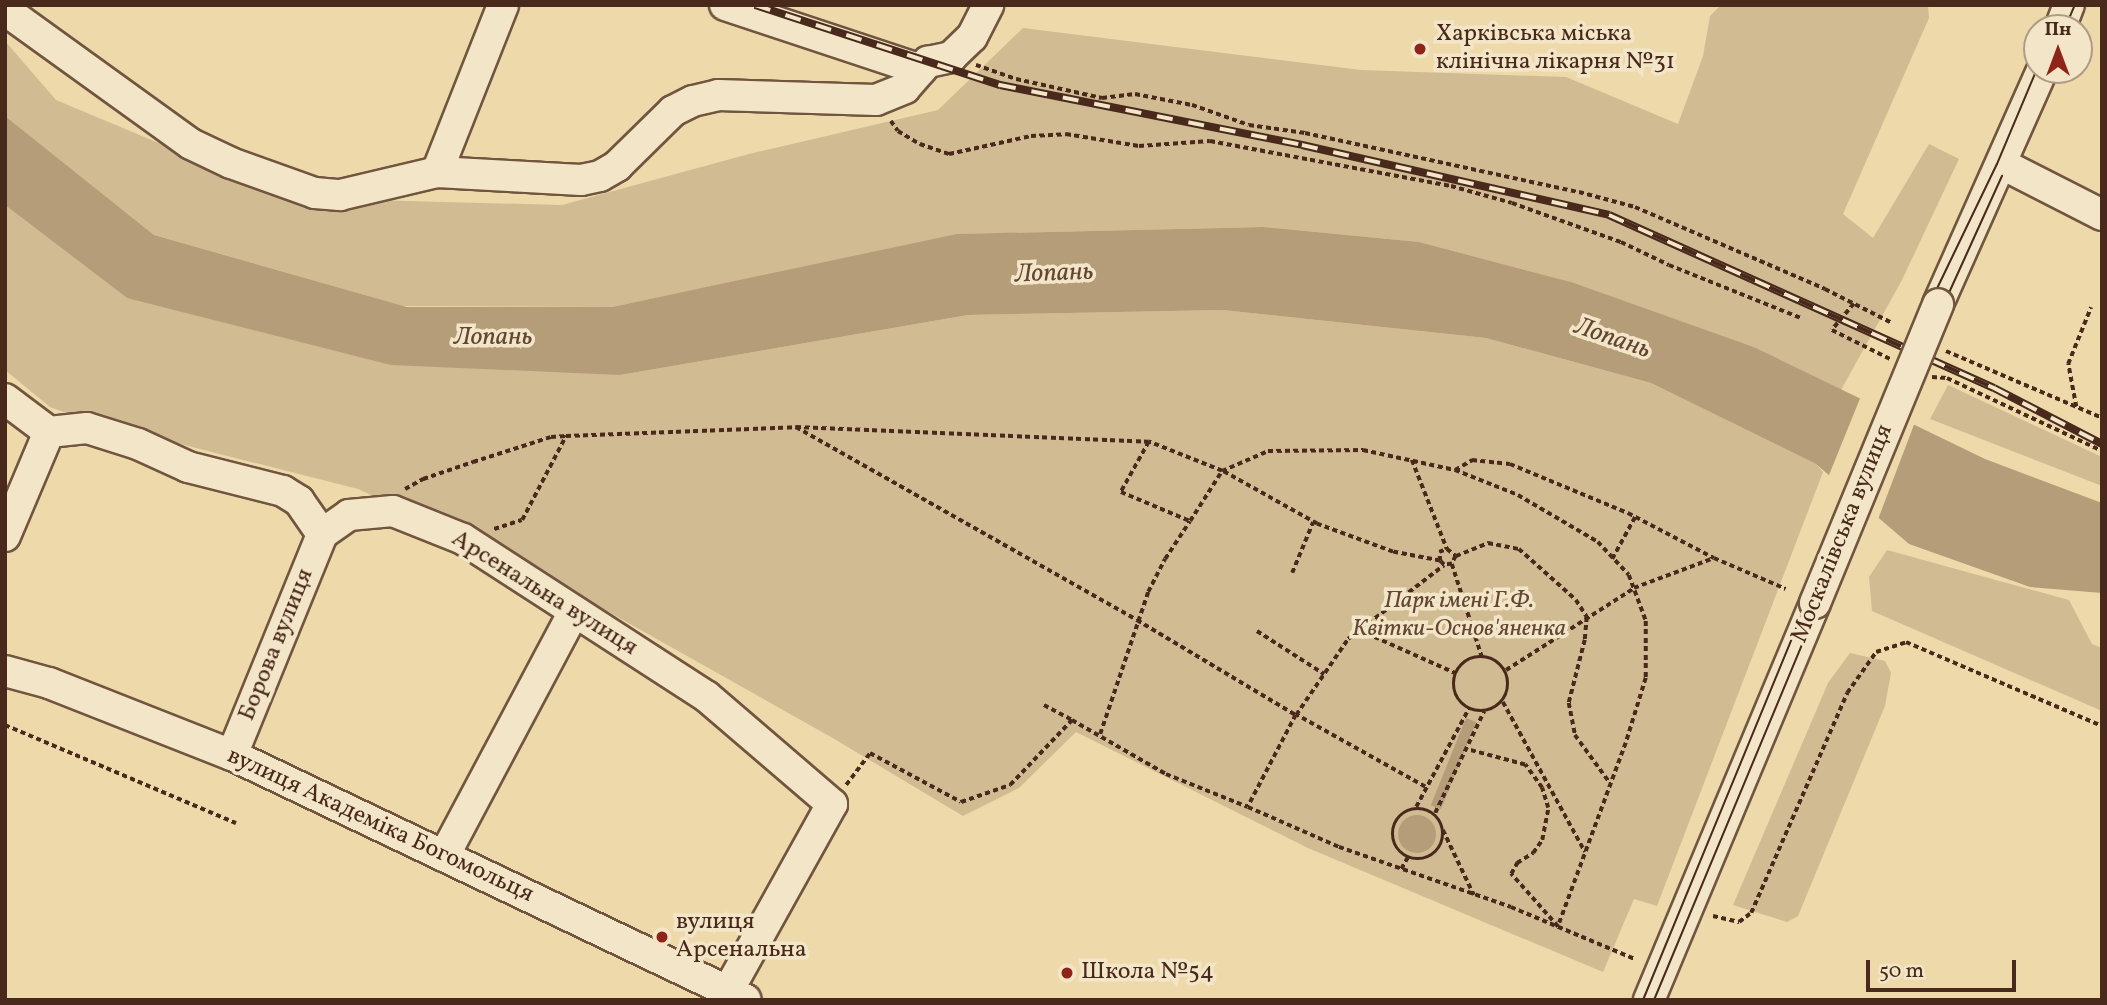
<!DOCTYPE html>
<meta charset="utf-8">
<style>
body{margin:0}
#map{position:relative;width:2107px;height:1005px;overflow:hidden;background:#edd9aa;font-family:Vollkorn,serif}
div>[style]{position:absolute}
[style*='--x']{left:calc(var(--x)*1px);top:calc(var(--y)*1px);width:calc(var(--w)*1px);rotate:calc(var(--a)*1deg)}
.green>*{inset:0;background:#d1bb92}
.water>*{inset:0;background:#b59d79;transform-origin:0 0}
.round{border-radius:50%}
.pier>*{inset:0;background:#edd9aa}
.path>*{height:3.5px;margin-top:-1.75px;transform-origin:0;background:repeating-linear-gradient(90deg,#48291b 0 5px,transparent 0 8.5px)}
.path>.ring{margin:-1.75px;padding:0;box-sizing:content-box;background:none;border:3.5px solid #48291b;border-radius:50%}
.roads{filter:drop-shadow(2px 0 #71553f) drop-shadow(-2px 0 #71553f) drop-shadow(0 2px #71553f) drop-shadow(0 -2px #71553f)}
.minor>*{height:30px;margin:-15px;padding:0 15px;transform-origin:15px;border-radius:15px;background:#f3e6c8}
.tram>*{height:2px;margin:-1px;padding:0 1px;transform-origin:1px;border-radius:1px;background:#48291b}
.rail>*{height:8px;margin-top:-4px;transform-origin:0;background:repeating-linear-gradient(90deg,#f3e6c8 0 16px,#48291b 0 32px);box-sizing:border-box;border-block:2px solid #48291b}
.bridges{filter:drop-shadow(2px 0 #71553f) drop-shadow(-2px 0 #71553f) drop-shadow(0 2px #71553f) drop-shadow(0 -2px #71553f)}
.minor-bridge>*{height:30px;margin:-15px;padding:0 15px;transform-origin:15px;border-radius:15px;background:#f3e6c8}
.dots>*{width:19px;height:19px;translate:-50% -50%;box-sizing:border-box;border:4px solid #f3e6c8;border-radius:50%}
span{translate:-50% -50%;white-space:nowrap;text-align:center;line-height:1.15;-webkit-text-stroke:7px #f3e6c8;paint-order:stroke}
.poi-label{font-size:24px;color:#48291b}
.left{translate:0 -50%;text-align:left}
.street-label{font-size:24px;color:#48291b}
.park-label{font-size:24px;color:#634633;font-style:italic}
.water-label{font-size:26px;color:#634632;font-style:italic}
.frame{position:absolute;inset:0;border:7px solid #48291b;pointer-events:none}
.north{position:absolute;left:2023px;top:14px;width:70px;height:70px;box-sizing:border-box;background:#f3e6c8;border:2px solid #af9a83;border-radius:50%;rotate:0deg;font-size:19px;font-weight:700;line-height:28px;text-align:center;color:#48291b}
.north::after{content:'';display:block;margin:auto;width:24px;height:32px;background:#8f2418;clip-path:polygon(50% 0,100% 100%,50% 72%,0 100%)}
.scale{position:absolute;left:1866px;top:960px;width:150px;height:32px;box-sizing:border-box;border:4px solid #48291b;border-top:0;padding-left:9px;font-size:21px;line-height:24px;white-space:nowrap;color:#48291b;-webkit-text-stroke:5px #f3e6c8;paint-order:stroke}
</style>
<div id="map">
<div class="green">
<div style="clip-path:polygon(1721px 5px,1928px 5px,1929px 18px,1843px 214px,1873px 238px,1929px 144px,1959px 159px,1902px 280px,1841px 390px,1754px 347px,1570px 282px,1419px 242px,1264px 227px,962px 234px,612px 307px,403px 306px,154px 235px,5px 116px,5px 41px,56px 100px,271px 190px,369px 200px,562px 205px,749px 154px,938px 110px,1023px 28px,1361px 70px,1566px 77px,1678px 124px,1703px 56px,1710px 16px)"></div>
<div style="clip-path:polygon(5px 205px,127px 298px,620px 375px,968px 315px,1223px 310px,1486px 338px,1651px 383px,1816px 464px,1823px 472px,1657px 906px,1634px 899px,1603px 972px,1308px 848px,1076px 732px,1019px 788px,963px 816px,831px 737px,527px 566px,358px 489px,86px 420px,50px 407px,5px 370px)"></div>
<div style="clip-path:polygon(1948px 385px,2102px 457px,2102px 486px,1930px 419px)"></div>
<div style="clip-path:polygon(1887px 550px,2069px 600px,2092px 644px,2102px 648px,2102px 711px,1872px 611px,1869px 577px)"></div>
<div style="clip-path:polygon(1850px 653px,1885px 661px,1891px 673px,1885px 706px,1798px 916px,1787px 922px,1733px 905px,1828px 683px)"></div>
</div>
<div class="water">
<div style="clip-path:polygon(5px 116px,154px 235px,407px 307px,612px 307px,957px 234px,1264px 227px,1419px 242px,1571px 282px,1754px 347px,1985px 459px,2102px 503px,2102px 593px,2030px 587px,1909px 544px,1816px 464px,1651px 383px,1486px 338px,1223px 310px,968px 315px,620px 375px,391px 365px,127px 298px,5px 205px)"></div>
<div style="left:1466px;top:718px;width:11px;height:94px;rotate:22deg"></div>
<div class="round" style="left:1398px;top:815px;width:38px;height:38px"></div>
</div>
<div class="pier">
<div style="clip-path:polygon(1861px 396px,1915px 422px,1877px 522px,1827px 480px)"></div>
</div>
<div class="path">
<div style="--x:976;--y:65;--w:42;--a:19.3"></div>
<div style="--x:1016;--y:79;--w:88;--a:12.5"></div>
<div style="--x:1102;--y:98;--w:33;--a:-7"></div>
<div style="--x:1135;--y:94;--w:58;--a:10.9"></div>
<div style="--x:1192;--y:105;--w:60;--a:19.3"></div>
<div style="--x:1249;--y:125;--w:57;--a:8.1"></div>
<div style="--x:1305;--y:133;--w:280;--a:12.2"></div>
<div style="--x:1579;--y:192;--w:58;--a:15"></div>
<div style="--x:1635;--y:207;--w:207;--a:23.3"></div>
<div style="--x:1825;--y:289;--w:75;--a:26.9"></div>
<div style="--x:891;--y:121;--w:12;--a:55"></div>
<div style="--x:898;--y:131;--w:26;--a:31"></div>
<div style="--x:920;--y:144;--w:31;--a:19"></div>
<div style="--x:949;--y:154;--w:84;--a:-12.4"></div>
<div style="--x:1031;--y:136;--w:35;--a:-3"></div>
<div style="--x:1066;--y:134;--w:74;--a:9.3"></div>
<div style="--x:1139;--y:146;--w:71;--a:-4"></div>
<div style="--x:1210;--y:141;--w:245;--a:10.6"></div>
<div style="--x:1451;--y:186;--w:63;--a:15.6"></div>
<div style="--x:1512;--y:203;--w:116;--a:19.7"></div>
<div style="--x:1621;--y:242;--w:53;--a:25.6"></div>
<div style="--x:1669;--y:265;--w:142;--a:21.9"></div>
<div style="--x:1854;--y:304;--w:34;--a:130"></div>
<div style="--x:1832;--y:330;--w:65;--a:26.6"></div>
<div style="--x:1946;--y:351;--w:170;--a:23.2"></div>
<div style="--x:1932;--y:377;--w:15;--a:4"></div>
<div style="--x:1947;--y:378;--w:171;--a:25.2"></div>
<div style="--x:2076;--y:407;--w:44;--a:-100.5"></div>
<div style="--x:2068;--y:364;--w:61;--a:-68"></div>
<div style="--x:796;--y:427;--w:392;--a:29.5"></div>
<div style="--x:1137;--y:620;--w:185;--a:30.9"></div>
<div style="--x:1296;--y:715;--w:104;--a:117.6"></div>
<div style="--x:1248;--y:807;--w:99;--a:23.7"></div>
<div style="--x:1339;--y:847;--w:182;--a:19.2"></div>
<div style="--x:1511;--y:907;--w:134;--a:22.8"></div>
<div style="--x:1412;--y:460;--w:96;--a:68.5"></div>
<div style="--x:1447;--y:549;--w:11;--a:38"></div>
<div style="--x:1456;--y:556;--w:9;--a:117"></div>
<div style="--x:1452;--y:564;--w:8;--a:173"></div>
<div style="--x:1444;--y:565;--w:6;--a:-135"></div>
<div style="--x:1440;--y:561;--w:9;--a:-96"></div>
<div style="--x:1439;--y:552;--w:9;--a:-21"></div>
<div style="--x:1455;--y:470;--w:68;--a:21.6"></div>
<div style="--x:1518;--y:495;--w:93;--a:30.4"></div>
<div style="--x:1598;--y:542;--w:45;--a:46.8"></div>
<div style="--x:1629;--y:575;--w:49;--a:69.7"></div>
<div style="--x:1646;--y:621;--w:57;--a:90"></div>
<div style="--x:1646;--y:678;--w:68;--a:107.1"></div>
<div style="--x:1626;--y:743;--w:196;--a:110.3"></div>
<div style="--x:1558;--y:927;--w:71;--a:-131.6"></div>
<div style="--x:1511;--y:874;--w:13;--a:-61"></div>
<div style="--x:1517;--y:863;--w:19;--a:-32"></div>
<div style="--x:1533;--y:853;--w:16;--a:-55"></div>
<div style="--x:1542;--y:840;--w:33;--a:-79"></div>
<div style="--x:1548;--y:808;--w:21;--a:-107"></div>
<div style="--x:1542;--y:788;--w:29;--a:-126"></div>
<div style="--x:1525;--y:765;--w:62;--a:-165.1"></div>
<div style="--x:405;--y:489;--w:21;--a:-29"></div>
<div style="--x:423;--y:479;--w:53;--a:-18.8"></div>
<div style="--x:473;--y:462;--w:82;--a:-17.8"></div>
<div style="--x:551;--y:437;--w:15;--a:-4"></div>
<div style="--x:566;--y:436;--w:230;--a:-2.2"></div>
<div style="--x:796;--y:427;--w:353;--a:2.4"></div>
<div style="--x:494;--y:529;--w:29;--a:-18"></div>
<div style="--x:522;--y:520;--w:95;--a:-62.4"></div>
<div style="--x:1456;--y:556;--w:35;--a:-22"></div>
<div style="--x:1488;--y:543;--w:32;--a:11"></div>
<div style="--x:1519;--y:549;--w:76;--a:41.8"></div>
<div style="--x:1576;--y:600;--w:20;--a:57"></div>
<div style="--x:1587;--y:617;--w:23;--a:95"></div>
<div style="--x:1585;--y:640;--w:65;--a:104.3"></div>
<div style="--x:1569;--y:703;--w:33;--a:79"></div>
<div style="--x:1575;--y:735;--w:59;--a:53.9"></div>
<div style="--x:1612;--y:559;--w:48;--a:-61.3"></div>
<div style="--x:1440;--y:561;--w:48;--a:-169.2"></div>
<div style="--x:1393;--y:552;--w:81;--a:-159.8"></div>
<div style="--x:1317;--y:524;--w:109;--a:-150.8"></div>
<div style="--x:1222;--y:471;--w:50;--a:-23.5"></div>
<div style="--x:1268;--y:451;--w:95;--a:-0.6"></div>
<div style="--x:1363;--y:450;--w:94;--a:12.3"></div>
<div style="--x:1455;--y:470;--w:20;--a:-30"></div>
<div style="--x:1472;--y:460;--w:38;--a:6"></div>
<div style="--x:1510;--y:464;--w:128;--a:22.6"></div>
<div style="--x:1628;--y:513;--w:97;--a:27.6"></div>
<div style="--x:1714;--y:558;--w:78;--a:23.3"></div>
<div style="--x:1452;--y:564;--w:98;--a:72.1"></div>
<div style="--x:1292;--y:573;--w:55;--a:-67.6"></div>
<div style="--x:1359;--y:630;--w:105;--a:24.1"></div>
<div style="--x:1257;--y:631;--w:80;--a:32.7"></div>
<div class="ring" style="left:1454px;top:657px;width:50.5px;height:50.5px"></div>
<div style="--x:1506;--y:670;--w:152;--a:-32.6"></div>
<div style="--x:1634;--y:588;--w:85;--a:-20.6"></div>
<div style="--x:1503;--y:702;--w:171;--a:61.3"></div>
<div style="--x:1044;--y:705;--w:32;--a:28"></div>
<div style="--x:5;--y:725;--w:251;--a:23"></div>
<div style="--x:1100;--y:734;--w:150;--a:-71.3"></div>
<div style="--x:1148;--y:592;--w:37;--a:-63"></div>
<div style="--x:1165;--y:559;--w:45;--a:-56.7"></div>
<div style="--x:1190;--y:521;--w:59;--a:-57.4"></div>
<div style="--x:1222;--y:471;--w:79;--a:-158.3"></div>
<div style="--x:1149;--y:442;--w:57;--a:119.2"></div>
<div style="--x:1121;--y:492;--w:75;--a:22.8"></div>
<div style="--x:846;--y:785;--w:40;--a:-53"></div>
<div style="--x:870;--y:753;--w:103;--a:28.3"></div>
<div style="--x:961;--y:802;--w:52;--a:-19.1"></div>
<div style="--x:1010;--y:785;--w:90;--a:-46.4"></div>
<div style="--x:1072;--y:720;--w:108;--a:29.9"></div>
<div style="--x:1166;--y:774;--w:88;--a:21.9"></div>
<div style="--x:1425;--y:787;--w:148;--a:-150.8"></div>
<div style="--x:1296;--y:715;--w:92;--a:-55.6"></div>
<div style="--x:1348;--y:639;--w:121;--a:-37.6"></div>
<div style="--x:1416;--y:807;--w:112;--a:-61.8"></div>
<div class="ring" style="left:1393px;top:809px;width:46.5px;height:46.5px"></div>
<div style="--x:1435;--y:813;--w:113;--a:-64.3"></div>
<div style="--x:1443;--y:830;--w:72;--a:64.5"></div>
<div style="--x:1401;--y:869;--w:14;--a:-60"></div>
<div style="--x:1713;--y:916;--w:27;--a:13"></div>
<div style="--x:1739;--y:922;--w:15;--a:-37"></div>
<div style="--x:1751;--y:913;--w:240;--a:-66.4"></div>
<div style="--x:1847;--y:693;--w:50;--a:-54.7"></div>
<div style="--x:1876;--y:652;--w:32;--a:-18"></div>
<div style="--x:1906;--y:642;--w:213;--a:23.2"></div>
</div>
<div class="roads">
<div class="minor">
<div style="--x:725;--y:5;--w:206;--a:18.3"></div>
<div style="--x:5;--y:10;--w:229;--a:35.8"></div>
<div style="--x:191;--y:144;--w:44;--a:25.4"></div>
<div style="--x:231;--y:163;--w:89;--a:19.7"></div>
<div style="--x:315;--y:193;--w:25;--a:5"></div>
<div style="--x:340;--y:195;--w:100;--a:-13.3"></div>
<div style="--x:437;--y:172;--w:144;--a:3.2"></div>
<div style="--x:581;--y:180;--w:19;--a:-12"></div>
<div style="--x:600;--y:176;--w:20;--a:-30"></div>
<div style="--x:617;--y:166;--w:78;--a:-44.5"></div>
<div style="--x:673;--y:111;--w:22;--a:-27"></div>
<div style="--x:693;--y:101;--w:26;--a:-13"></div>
<div style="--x:718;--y:95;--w:158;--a:1.8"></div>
<div style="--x:876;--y:100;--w:31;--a:-22"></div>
<div style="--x:905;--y:88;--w:35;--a:-49"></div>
<div style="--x:928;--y:62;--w:24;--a:-12"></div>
<div style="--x:951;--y:57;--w:29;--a:-44"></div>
<div style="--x:972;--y:37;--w:36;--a:-63"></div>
<div style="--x:2060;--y:28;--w:25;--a:-69"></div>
<div style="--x:2002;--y:164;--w:112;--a:27"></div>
<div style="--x:437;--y:172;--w:180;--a:-68.4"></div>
<div style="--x:1938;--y:304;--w:256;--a:-66"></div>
<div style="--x:5;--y:399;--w:55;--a:36.9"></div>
<div style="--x:49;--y:432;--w:38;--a:-6"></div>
<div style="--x:87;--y:428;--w:53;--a:17.4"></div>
<div style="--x:138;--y:444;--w:55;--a:24.7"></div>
<div style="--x:188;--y:467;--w:98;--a:14.2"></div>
<div style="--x:283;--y:491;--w:19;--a:32"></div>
<div style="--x:299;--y:501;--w:40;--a:55.1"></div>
<div style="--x:322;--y:534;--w:33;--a:-35"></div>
<div style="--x:349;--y:515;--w:44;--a:-5.2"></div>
<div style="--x:393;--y:511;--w:75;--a:21.8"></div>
<div style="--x:463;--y:539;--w:289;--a:32.9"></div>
<div style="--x:706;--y:696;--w:166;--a:40.6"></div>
<div style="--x:832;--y:804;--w:214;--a:119.1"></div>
<div style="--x:5;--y:536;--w:113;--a:-67.1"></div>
<div style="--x:5;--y:671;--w:46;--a:15.3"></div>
<div style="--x:49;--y:683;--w:197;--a:21.5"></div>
<div style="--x:232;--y:755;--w:569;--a:25.48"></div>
<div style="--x:232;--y:755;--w:239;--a:-67.8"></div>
<div style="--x:444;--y:856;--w:277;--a:-62"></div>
<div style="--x:1649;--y:1000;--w:430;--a:-67.3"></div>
</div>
</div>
<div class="tram">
<div style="--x:2065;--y:28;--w:25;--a:-67"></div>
<div style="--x:1643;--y:1000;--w:756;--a:-67.61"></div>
<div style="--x:1931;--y:301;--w:152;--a:-64.3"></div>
<div style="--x:1997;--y:164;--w:103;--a:-67.2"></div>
<div style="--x:1654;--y:1000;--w:752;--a:-67.39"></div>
<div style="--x:1943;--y:306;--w:143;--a:-65.6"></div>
</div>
<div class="rail">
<div style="--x:755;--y:5;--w:258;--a:18.1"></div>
<div style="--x:1000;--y:85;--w:308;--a:11.2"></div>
<div style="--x:1302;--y:145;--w:315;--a:12.8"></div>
<div style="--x:1609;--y:215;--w:422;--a:24.2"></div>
<div style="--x:1994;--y:388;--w:122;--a:27.4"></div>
</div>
<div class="bridges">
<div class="minor-bridge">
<div style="--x:1815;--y:603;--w:323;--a:-67.6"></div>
</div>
</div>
<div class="dots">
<div style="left:1420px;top:49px;background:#8f2418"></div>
<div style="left:662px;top:937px;background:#8f2418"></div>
<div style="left:1067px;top:973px;background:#8f2418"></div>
</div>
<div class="poi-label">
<span class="left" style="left:1436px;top:49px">Харківська міська<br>клінічна лікарня №31</span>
<span class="left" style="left:676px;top:937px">вулиця<br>Арсенальна</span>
<span class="left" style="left:1081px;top:973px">Школа №54</span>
</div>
<div class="street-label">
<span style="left:1843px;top:534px;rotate:-68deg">Москалівська вулиця</span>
<span style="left:544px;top:594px;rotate:32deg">Арсенальна вулиця</span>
<span style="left:277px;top:645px;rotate:-68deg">Борова вулиця</span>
<span style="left:380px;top:826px;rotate:25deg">вулиця Академіка Богомольця</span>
</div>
<div class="park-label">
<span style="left:1459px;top:616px">Парк імені Г.Ф.<br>Квітки-Основ'яненка</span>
</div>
<div class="water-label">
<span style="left:1054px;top:274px;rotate:-2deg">Лопань</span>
<span style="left:493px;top:338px">Лопань</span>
<span style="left:1612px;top:339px;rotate:19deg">Лопань</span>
</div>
<div class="frame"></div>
<div class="north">Пн</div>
<div class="scale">50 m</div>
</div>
